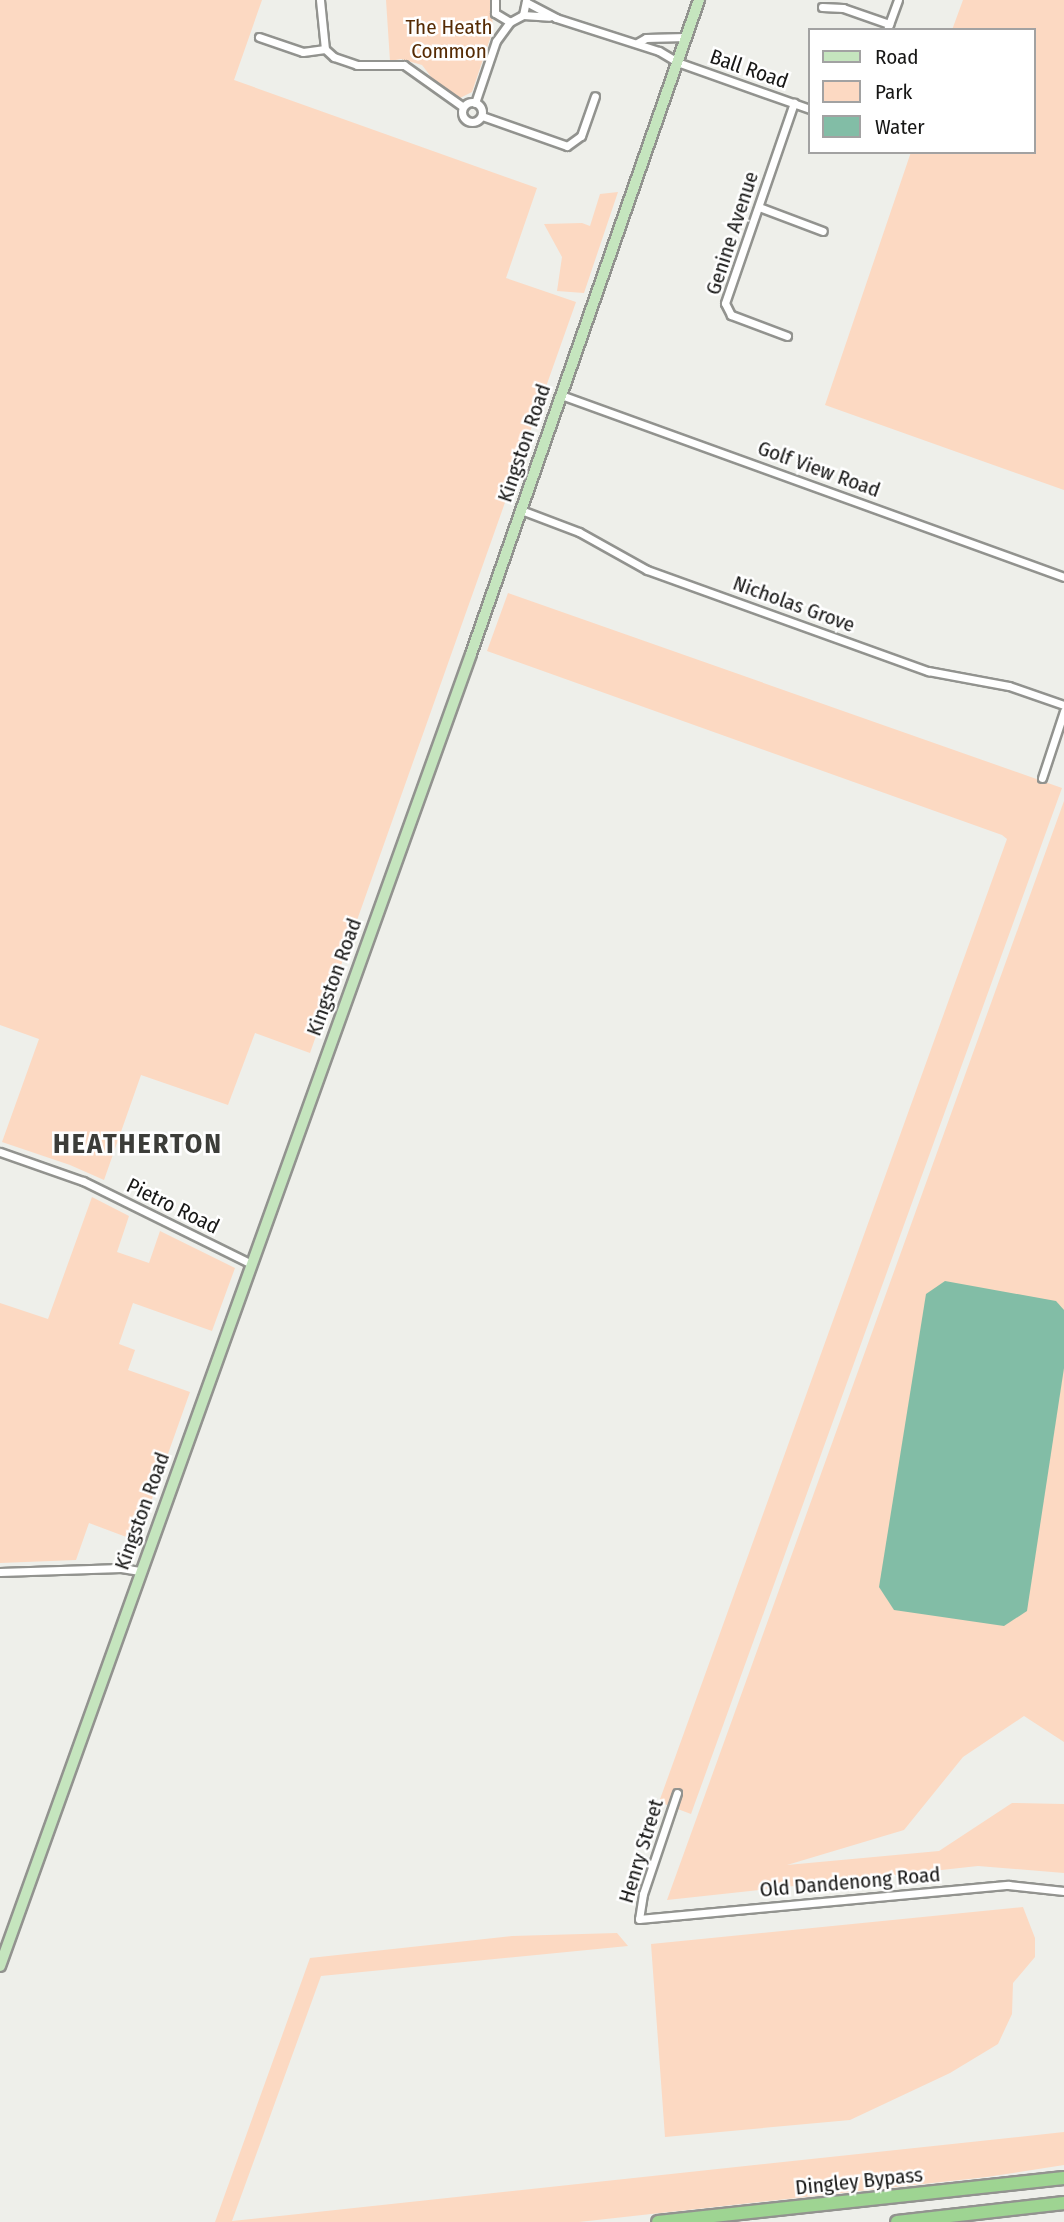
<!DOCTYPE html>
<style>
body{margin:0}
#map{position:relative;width:1064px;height:2222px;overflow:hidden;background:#eeefea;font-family:"Fira Sans Condensed",sans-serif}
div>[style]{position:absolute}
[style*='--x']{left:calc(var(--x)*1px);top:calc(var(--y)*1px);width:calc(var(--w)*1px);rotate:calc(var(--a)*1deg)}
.green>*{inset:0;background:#fcd9c2}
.water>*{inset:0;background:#82bda6}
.roads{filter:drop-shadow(2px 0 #92938f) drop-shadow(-2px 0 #92938f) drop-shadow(0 2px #92938f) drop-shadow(0 -2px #92938f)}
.street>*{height:7px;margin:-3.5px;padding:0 3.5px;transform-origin:3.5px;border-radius:3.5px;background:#fff}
.street>.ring{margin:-3.5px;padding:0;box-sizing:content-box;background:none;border:7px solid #fff;border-radius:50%}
.primary>*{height:10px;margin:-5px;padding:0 5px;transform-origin:5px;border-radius:5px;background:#c5e5be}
.highway>*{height:12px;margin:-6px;padding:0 6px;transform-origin:6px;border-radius:6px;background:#9ed492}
span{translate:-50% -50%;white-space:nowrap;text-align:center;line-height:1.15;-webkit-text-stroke:5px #fff;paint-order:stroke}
.park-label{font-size:21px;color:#562b04}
.street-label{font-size:21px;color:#171716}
.district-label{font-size:28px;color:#3c3d39;font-weight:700;letter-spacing:2px}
.legend{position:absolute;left:808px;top:28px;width:228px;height:126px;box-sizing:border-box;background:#fff;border:2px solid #a2a2a2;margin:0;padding:9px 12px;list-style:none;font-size:21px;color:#171716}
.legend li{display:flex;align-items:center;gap:14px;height:35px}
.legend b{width:35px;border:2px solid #a2a2a2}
</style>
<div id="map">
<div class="green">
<div style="clip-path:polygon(0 0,262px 0,234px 80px,537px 188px,506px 278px,576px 302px,310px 1053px,255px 1033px,228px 1105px,141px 1075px,104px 1180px,70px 1165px,2px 1142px,39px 1039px,0 1025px)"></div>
<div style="clip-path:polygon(386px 0,491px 0,493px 30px,472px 92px,460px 98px,438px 86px,422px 65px,401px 59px,390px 61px)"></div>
<div style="clip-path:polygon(963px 0,1064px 0,1064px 490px,825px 405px,911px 152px,1034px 152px,1034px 30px,952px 30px)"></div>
<div style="clip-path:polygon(618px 192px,584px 293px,557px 291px,562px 257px,544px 224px,582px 223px,590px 226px,600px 194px)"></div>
<div style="clip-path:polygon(508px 593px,1062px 788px,691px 1814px,659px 1802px,1007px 839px,1002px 835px,487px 651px)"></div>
<div style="clip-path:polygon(1064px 801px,1064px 1742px,1024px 1716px,963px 1757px,904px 1830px,787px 1865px,939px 1851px,1012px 1803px,1064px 1804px,1064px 1873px,978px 1866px,667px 1900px)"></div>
<div style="clip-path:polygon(92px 1197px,129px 1216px,117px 1252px,149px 1263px,160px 1231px,235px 1268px,212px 1331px,133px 1303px,119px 1344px,135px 1350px,128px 1370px,190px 1392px,137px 1541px,89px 1523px,76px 1560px,0 1563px,0 1303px,48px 1319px)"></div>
<div style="clip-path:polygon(1023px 1907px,1035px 1938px,1035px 1957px,1013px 1983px,1012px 2014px,998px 2044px,950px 2073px,850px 2120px,665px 2137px,651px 1944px)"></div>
<div style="clip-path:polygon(617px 1933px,628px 1946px,321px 1976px,232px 2221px,1064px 2132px,1064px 2165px,987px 2177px,579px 2222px,215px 2222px,310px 1958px,512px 1936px)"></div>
</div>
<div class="water">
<div style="clip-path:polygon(945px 1281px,1056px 1301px,1064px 1310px,1064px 1368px,1027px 1611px,1004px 1626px,894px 1610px,879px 1587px,926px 1294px)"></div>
</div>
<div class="roads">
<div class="street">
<div style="--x:320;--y:0;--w:49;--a:84.2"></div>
<div style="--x:325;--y:49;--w:12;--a:42"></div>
<div style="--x:334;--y:57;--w:24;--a:19"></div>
<div style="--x:357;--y:65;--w:47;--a:0"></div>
<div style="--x:404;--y:65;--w:72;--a:35.4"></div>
<div style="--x:495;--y:0;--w:13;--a:90"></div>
<div style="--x:495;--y:13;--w:17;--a:31"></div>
<div style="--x:510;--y:22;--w:15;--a:-28"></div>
<div style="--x:523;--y:15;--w:14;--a:-78"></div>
<div style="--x:526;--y:2;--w:34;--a:28"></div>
<div style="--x:556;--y:18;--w:108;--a:17.8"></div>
<div style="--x:659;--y:51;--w:21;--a:31"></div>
<div style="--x:677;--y:62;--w:141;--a:19.5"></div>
<div style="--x:822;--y:7;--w:21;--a:3"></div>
<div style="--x:843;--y:8;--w:49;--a:19.2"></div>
<div style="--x:523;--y:15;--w:26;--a:4"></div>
<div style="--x:887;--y:30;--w:32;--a:-70"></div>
<div style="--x:259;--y:37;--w:46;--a:18.8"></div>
<div style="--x:303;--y:52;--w:22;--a:-8"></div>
<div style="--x:637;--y:43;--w:10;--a:-29"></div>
<div style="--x:646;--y:38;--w:40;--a:-1.4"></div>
<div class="ring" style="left:462px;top:102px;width:13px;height:13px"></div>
<div style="--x:475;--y:103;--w:65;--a:-71.3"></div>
<div style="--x:496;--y:41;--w:24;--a:-54"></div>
<div style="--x:482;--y:116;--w:90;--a:19.4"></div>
<div style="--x:567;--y:146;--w:17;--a:-36"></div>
<div style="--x:581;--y:136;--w:42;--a:-70.7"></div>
<div style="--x:759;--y:207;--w:68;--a:20.6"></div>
<div style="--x:787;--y:336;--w:60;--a:-159.4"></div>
<div style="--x:731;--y:315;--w:13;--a:-117"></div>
<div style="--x:725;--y:303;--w:212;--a:-71"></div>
<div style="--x:561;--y:395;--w:535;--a:19.89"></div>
<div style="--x:521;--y:510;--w:62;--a:20.8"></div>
<div style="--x:579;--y:532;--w:78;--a:29.2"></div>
<div style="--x:647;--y:570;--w:299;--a:19.8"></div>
<div style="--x:928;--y:671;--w:82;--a:10.5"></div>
<div style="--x:1009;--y:686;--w:58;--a:19.1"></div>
<div style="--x:1042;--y:778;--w:71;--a:-71.8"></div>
<div style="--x:0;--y:1152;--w:88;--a:19.3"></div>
<div style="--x:83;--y:1181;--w:188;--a:26.2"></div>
<div style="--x:0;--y:1572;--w:121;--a:-1.9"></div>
<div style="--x:121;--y:1568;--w:19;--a:9"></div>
<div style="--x:677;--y:1793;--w:107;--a:108.6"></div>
<div style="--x:643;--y:1894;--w:25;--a:99"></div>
<div style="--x:639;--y:1919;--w:371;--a:-5.3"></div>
<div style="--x:1008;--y:1885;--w:56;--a:6.1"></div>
</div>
<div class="primary">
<div style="--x:0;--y:1966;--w:1394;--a:-70.25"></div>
<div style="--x:471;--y:654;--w:693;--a:-70.78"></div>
</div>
<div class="highway">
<div style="--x:658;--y:2222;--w:408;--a:-6.2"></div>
<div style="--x:897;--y:2222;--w:168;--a:-6.5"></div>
</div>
</div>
<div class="park-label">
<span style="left:449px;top:39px">The Heath<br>Common</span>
</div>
<div class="street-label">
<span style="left:749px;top:69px;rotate:19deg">Ball Road</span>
<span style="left:732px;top:233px;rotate:-72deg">Genine Avenue</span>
<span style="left:524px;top:443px;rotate:-71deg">Kingston Road</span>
<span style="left:819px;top:469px;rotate:20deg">Golf View Road</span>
<span style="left:794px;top:604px;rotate:20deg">Nicholas Grove</span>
<span style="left:334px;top:977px;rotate:-70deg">Kingston Road</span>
<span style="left:173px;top:1206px;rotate:26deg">Pietro Road</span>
<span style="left:142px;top:1511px;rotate:-70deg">Kingston Road</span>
<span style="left:641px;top:1851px;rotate:-73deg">Henry Street</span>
<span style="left:850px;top:1882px;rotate:-5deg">Old Dandenong Road</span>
<span style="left:859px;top:2181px;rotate:-6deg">Dingley Bypass</span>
</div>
<div class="district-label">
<span style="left:138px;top:1144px">HEATHERTON</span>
</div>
<ul class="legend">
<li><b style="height:9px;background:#c5e5be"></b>Road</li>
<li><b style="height:19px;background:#fcd9c2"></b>Park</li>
<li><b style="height:19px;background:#82bda6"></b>Water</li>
</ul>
</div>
